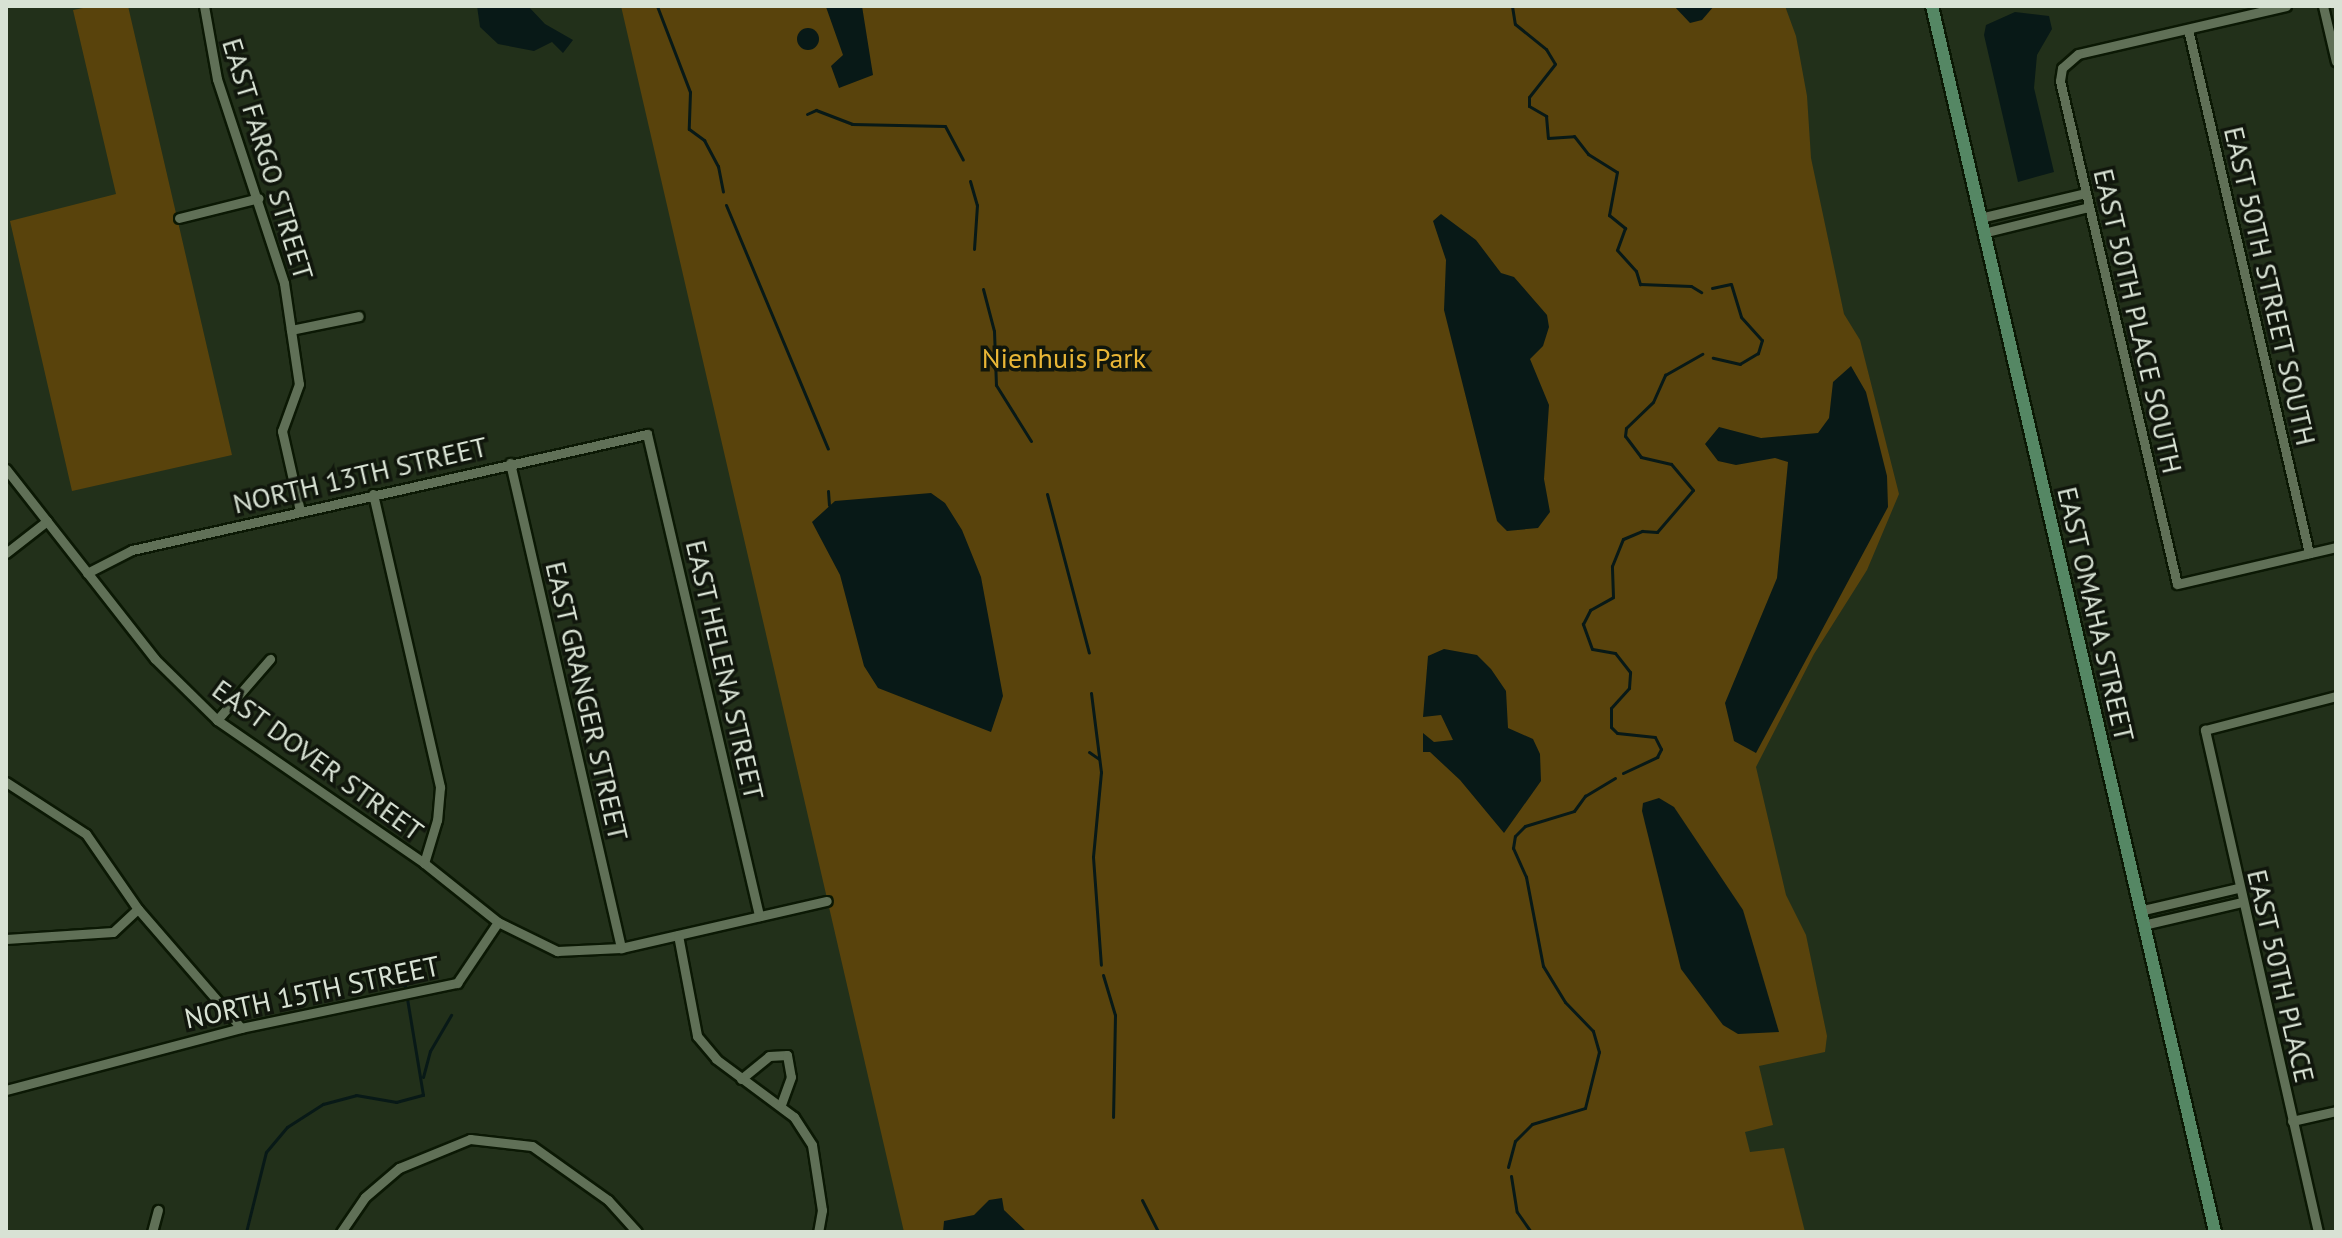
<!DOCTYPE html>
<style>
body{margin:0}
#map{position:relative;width:2342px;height:1238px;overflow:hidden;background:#22301a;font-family:"PT Sans",sans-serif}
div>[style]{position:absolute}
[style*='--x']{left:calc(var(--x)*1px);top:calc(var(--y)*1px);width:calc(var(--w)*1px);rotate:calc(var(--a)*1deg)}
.green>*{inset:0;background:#59430c}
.water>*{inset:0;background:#081917}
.round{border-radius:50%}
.stream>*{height:3px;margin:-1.5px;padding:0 1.5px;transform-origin:1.5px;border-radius:1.5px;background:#081917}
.roads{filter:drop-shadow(2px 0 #0b1804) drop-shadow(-2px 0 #0b1804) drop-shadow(0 2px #0b1804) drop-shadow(0 -2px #0b1804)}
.street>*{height:9px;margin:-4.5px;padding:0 4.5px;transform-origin:4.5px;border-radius:4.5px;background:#607057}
.secondary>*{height:12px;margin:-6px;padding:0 6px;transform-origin:6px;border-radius:6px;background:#558764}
span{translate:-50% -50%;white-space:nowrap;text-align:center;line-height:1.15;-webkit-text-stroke:7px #10160c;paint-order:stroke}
.street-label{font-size:28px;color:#d8e2d4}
.park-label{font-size:28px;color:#e9b636}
.frame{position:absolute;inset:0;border:8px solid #d8e2d4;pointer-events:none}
</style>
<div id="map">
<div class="green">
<div style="clip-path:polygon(93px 6px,128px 6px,232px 455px,72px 491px,10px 221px,116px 194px,73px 10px)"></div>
<div style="clip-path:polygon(621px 6px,1785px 6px,1796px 36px,1807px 96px,1811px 158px,1844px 314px,1860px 340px,1899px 494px,1867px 570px,1814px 654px,1756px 767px,1786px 895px,1806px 935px,1827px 1036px,1825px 1052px,1759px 1066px,1773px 1125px,1745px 1132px,1750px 1152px,1784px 1148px,1805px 1232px,904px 1232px)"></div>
</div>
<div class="water">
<div style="clip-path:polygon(477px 6px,528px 6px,545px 24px,573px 40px,563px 53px,552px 42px,534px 51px,498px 44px,480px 27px)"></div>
<div style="clip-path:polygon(862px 6px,873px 75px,839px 88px,831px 66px,843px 55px,826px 7px)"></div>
<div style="clip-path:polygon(1674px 6px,1714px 6px,1702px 20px,1690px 23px)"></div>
<div style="clip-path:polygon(2015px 12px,2049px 16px,2052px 29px,2037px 55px,2034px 88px,2054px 172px,2018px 182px,1984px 35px,1986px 25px)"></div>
<div class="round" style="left:797px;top:28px;width:22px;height:22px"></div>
<div style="clip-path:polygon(1441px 214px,1476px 240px,1501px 273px,1514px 277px,1547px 315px,1549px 327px,1543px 346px,1530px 359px,1549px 405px,1544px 479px,1550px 512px,1538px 528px,1507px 531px,1497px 521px,1444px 310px,1446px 260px,1433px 221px)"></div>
<div style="clip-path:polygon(1851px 366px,1866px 392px,1887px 476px,1888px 507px,1756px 753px,1734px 741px,1725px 703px,1777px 578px,1788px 462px,1775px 458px,1736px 465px,1718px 461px,1705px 444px,1719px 427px,1761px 438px,1818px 433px,1829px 418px,1833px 382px)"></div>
<div style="clip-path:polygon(931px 493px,945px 503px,962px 530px,981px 577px,1003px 696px,991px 732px,878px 688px,864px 666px,840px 575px,812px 522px,835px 501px)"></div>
<div style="clip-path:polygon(1444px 649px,1477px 655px,1491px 669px,1506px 691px,1508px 728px,1533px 739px,1540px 754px,1541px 781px,1504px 833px,1460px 780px,1430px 752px,1423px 752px,1423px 733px,1434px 742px,1453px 740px,1441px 715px,1423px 717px,1428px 656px)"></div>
<div style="clip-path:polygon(1659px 798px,1674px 807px,1743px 910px,1779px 1032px,1738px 1034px,1723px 1025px,1681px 969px,1642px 811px,1643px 803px)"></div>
<div style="clip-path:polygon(1002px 1198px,1004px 1210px,1027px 1232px,943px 1232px,944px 1221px,974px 1215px,989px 1200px)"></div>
</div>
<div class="stream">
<div style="--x:657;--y:6;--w:92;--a:69"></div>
<div style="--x:690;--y:92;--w:37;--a:92"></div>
<div style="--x:689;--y:129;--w:19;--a:36"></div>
<div style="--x:704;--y:140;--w:30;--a:62"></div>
<div style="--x:718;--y:166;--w:26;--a:79"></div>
<div style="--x:1512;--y:6;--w:18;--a:81"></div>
<div style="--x:1515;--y:24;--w:40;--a:39"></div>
<div style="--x:1546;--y:49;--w:17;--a:59"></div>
<div style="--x:1555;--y:64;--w:42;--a:128.2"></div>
<div style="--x:1529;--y:97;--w:9;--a:90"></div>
<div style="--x:1529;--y:106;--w:20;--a:30"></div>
<div style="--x:1546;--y:116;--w:22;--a:85"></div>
<div style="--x:1548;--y:138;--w:26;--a:-4"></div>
<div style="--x:1574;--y:136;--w:23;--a:52"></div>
<div style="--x:1588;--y:154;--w:34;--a:32"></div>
<div style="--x:1617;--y:172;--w:44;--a:100.5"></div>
<div style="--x:1609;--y:215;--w:21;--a:39"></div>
<div style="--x:1625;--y:228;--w:23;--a:110"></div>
<div style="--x:1617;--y:250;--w:28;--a:48"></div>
<div style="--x:1636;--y:271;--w:14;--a:73"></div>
<div style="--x:1640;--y:284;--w:51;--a:2.2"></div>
<div style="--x:1691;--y:286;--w:12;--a:31"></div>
<div style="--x:807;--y:114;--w:10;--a:-24"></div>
<div style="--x:816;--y:110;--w:39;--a:21"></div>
<div style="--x:852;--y:124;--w:93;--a:1.2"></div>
<div style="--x:945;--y:126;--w:38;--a:62"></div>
<div style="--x:970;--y:181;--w:25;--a:74"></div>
<div style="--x:977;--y:205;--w:44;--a:93.9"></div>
<div style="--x:726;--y:205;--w:264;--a:67.3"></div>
<div style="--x:1712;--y:288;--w:19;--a:-12"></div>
<div style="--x:1731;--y:284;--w:34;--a:73"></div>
<div style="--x:1741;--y:317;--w:31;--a:48"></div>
<div style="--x:1762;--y:340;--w:14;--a:107"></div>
<div style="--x:1758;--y:353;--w:21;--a:149"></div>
<div style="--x:1740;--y:364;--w:28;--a:-167"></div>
<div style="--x:983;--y:289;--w:43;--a:75.3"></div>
<div style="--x:994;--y:331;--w:54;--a:87.9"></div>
<div style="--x:996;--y:385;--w:66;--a:58"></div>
<div style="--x:828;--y:491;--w:14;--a:86"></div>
<div style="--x:1047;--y:494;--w:164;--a:75.2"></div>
<div style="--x:1091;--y:693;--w:80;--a:82.8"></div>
<div style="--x:1101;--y:772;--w:85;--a:95.4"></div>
<div style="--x:1093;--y:857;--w:108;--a:85.8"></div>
<div style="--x:1089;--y:752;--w:12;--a:35"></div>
<div style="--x:1623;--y:773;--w:38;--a:-25"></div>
<div style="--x:1657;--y:757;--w:9;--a:-63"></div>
<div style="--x:1661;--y:749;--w:13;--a:-117"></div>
<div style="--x:1655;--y:737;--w:38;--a:-174"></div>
<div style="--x:1617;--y:733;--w:8;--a:-135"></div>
<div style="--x:1611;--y:727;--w:19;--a:-90"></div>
<div style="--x:1611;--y:708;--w:27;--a:-48"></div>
<div style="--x:1629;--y:688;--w:16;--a:-86"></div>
<div style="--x:1630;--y:672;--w:24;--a:-128"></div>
<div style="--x:1615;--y:653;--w:23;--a:-170"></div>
<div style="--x:1592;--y:649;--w:27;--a:-110"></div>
<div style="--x:1583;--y:624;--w:16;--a:-63"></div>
<div style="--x:1590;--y:610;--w:26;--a:-29"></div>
<div style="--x:1613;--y:597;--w:31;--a:-92"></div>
<div style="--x:1612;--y:566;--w:29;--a:-68"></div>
<div style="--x:1623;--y:539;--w:21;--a:-23"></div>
<div style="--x:1642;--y:531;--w:15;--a:4"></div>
<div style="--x:1657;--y:532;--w:55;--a:-49.4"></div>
<div style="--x:1693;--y:490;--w:34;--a:-130"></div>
<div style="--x:1671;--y:464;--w:31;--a:-167"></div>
<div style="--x:1641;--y:457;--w:26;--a:-127"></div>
<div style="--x:1625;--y:436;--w:8;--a:-83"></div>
<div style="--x:1626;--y:428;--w:37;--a:-44"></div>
<div style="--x:1653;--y:402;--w:30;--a:-66"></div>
<div style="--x:1665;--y:375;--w:43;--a:-29.6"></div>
<div style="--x:1103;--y:975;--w:42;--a:73.3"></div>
<div style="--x:1115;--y:1015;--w:102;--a:91.1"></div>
<div style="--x:423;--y:1077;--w:27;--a:-75"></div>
<div style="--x:430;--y:1051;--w:42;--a:-59.7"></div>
<div style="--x:1508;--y:1167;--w:27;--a:-75"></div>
<div style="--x:1515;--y:1141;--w:24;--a:-45"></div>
<div style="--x:1532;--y:1124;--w:55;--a:-16.8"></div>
<div style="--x:1585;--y:1108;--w:58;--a:-76"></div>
<div style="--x:1599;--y:1052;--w:22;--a:-106"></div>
<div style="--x:1593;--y:1031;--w:40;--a:-134"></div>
<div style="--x:1565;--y:1002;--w:42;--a:-121.4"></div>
<div style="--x:1543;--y:966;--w:91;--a:-100.8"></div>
<div style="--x:1526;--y:877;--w:32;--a:-114"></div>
<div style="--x:1513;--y:848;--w:12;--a:-81"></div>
<div style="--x:1515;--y:836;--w:14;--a:-45"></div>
<div style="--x:1525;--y:826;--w:51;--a:-17"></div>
<div style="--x:1574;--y:811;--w:19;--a:-54"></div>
<div style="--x:1585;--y:796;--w:35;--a:-31"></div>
<div style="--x:1511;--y:1176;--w:36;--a:81"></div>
<div style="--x:1517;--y:1212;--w:24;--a:55"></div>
<div style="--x:1142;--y:1200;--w:36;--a:63"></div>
<div style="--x:246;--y:1232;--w:82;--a:-76"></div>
<div style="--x:266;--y:1152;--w:33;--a:-50"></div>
<div style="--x:287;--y:1127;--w:43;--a:-32.6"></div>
<div style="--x:323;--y:1104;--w:34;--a:-15"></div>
<div style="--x:356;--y:1095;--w:41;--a:9.9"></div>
<div style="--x:396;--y:1102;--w:28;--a:-15"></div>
<div style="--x:423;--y:1095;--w:110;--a:-99.4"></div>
<div style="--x:405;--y:986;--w:21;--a:-139"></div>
<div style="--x:389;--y:972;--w:11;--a:-63"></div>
</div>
<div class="roads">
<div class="street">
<div style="--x:204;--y:6;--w:74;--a:79.9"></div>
<div style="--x:217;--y:79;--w:215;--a:71.8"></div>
<div style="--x:284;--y:283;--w:102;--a:81.6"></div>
<div style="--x:299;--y:384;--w:50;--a:109.9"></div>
<div style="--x:282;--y:431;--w:82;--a:77.3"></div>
<div style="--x:2286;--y:6;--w:213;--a:167"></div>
<div style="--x:2078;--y:54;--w:21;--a:139"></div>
<div style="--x:2062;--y:68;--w:13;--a:99"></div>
<div style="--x:2060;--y:81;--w:516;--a:76.91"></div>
<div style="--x:2177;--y:584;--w:163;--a:-13.1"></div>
<div style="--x:2323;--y:6;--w:57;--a:76.9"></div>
<div style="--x:2188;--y:29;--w:538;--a:77"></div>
<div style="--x:179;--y:218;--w:82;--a:-14"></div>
<div style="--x:1980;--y:218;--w:109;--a:-13.3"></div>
<div style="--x:1983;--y:233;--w:109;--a:-13.8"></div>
<div style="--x:291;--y:330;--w:69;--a:-11.6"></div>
<div style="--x:510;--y:463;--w:498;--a:77.1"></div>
<div style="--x:6;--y:469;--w:241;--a:51.9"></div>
<div style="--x:155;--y:659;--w:87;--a:44.5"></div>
<div style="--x:217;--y:720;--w:252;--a:34.6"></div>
<div style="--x:424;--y:863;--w:95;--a:38.6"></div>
<div style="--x:498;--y:922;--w:66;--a:26.2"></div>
<div style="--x:557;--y:951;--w:64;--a:-2.7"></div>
<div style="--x:621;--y:948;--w:211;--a:-12.9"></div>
<div style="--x:373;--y:494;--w:301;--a:77.1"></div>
<div style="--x:440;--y:787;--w:33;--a:95"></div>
<div style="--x:437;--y:820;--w:45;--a:106.8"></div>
<div style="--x:6;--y:553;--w:52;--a:-38"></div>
<div style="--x:87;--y:573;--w:51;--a:-27.1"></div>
<div style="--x:132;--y:550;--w:528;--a:-12.69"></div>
<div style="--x:647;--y:434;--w:495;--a:76.9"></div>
<div style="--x:217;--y:720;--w:81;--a:-49"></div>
<div style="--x:6;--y:782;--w:95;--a:33"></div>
<div style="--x:86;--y:834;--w:91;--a:55.3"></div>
<div style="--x:138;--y:909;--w:157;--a:49.1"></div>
<div style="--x:2139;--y:911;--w:102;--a:-13.1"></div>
<div style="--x:2143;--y:925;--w:102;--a:-13.1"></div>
<div style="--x:678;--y:935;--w:103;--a:79.3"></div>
<div style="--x:697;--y:1036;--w:30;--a:50"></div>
<div style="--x:716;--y:1059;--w:97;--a:36.6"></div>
<div style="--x:794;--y:1117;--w:33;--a:57"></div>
<div style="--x:812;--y:1145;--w:66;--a:81.3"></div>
<div style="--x:822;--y:1210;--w:22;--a:100"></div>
<div style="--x:6;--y:939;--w:107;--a:-3.7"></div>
<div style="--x:113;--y:932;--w:34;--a:-43"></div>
<div style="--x:741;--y:1079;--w:36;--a:-39"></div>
<div style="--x:769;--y:1056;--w:18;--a:-3"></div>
<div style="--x:787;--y:1055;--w:22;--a:80"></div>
<div style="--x:791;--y:1077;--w:30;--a:110"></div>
<div style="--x:6;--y:1090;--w:243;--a:-14.8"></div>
<div style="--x:241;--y:1028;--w:221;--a:-11.8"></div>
<div style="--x:457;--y:983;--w:73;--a:-56.1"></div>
<div style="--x:2292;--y:1121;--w:45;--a:-12.8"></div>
<div style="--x:152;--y:1232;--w:23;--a:-75"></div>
<div style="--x:341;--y:1232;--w:42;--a:-55.6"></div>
<div style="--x:365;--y:1197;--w:45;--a:-40.5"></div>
<div style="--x:399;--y:1168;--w:77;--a:-22.2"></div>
<div style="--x:470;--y:1139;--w:62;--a:6.4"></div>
<div style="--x:532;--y:1146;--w:93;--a:35.4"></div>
<div style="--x:608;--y:1200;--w:43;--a:47.8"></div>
<div style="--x:2318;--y:1232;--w:515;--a:-102.69"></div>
<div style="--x:2205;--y:730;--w:135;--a:-14.5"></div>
</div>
<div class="secondary">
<div style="--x:1932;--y:6;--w:1258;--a:77"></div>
</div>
</div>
<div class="street-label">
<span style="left:268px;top:159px;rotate:73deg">EAST FARGO STREET</span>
<span style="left:2270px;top:286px;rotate:77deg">EAST 50TH STREET SOUTH</span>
<span style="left:2138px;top:321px;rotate:77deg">EAST 50TH PLACE SOUTH</span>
<span style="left:360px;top:475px;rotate:-13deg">NORTH 13TH STREET</span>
<span style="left:2096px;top:614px;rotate:77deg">EAST OMAHA STREET</span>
<span style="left:725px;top:670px;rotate:77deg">EAST HELENA STREET</span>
<span style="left:587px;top:701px;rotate:77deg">EAST GRANGER STREET</span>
<span style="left:318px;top:760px;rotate:36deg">EAST DOVER STREET</span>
<span style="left:2281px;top:976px;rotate:77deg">EAST 50TH PLACE</span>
<span style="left:312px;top:992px;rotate:-12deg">NORTH 15TH STREET</span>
</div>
<div class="park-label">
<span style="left:1064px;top:358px">Nienhuis Park</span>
</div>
<div class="frame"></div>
</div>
